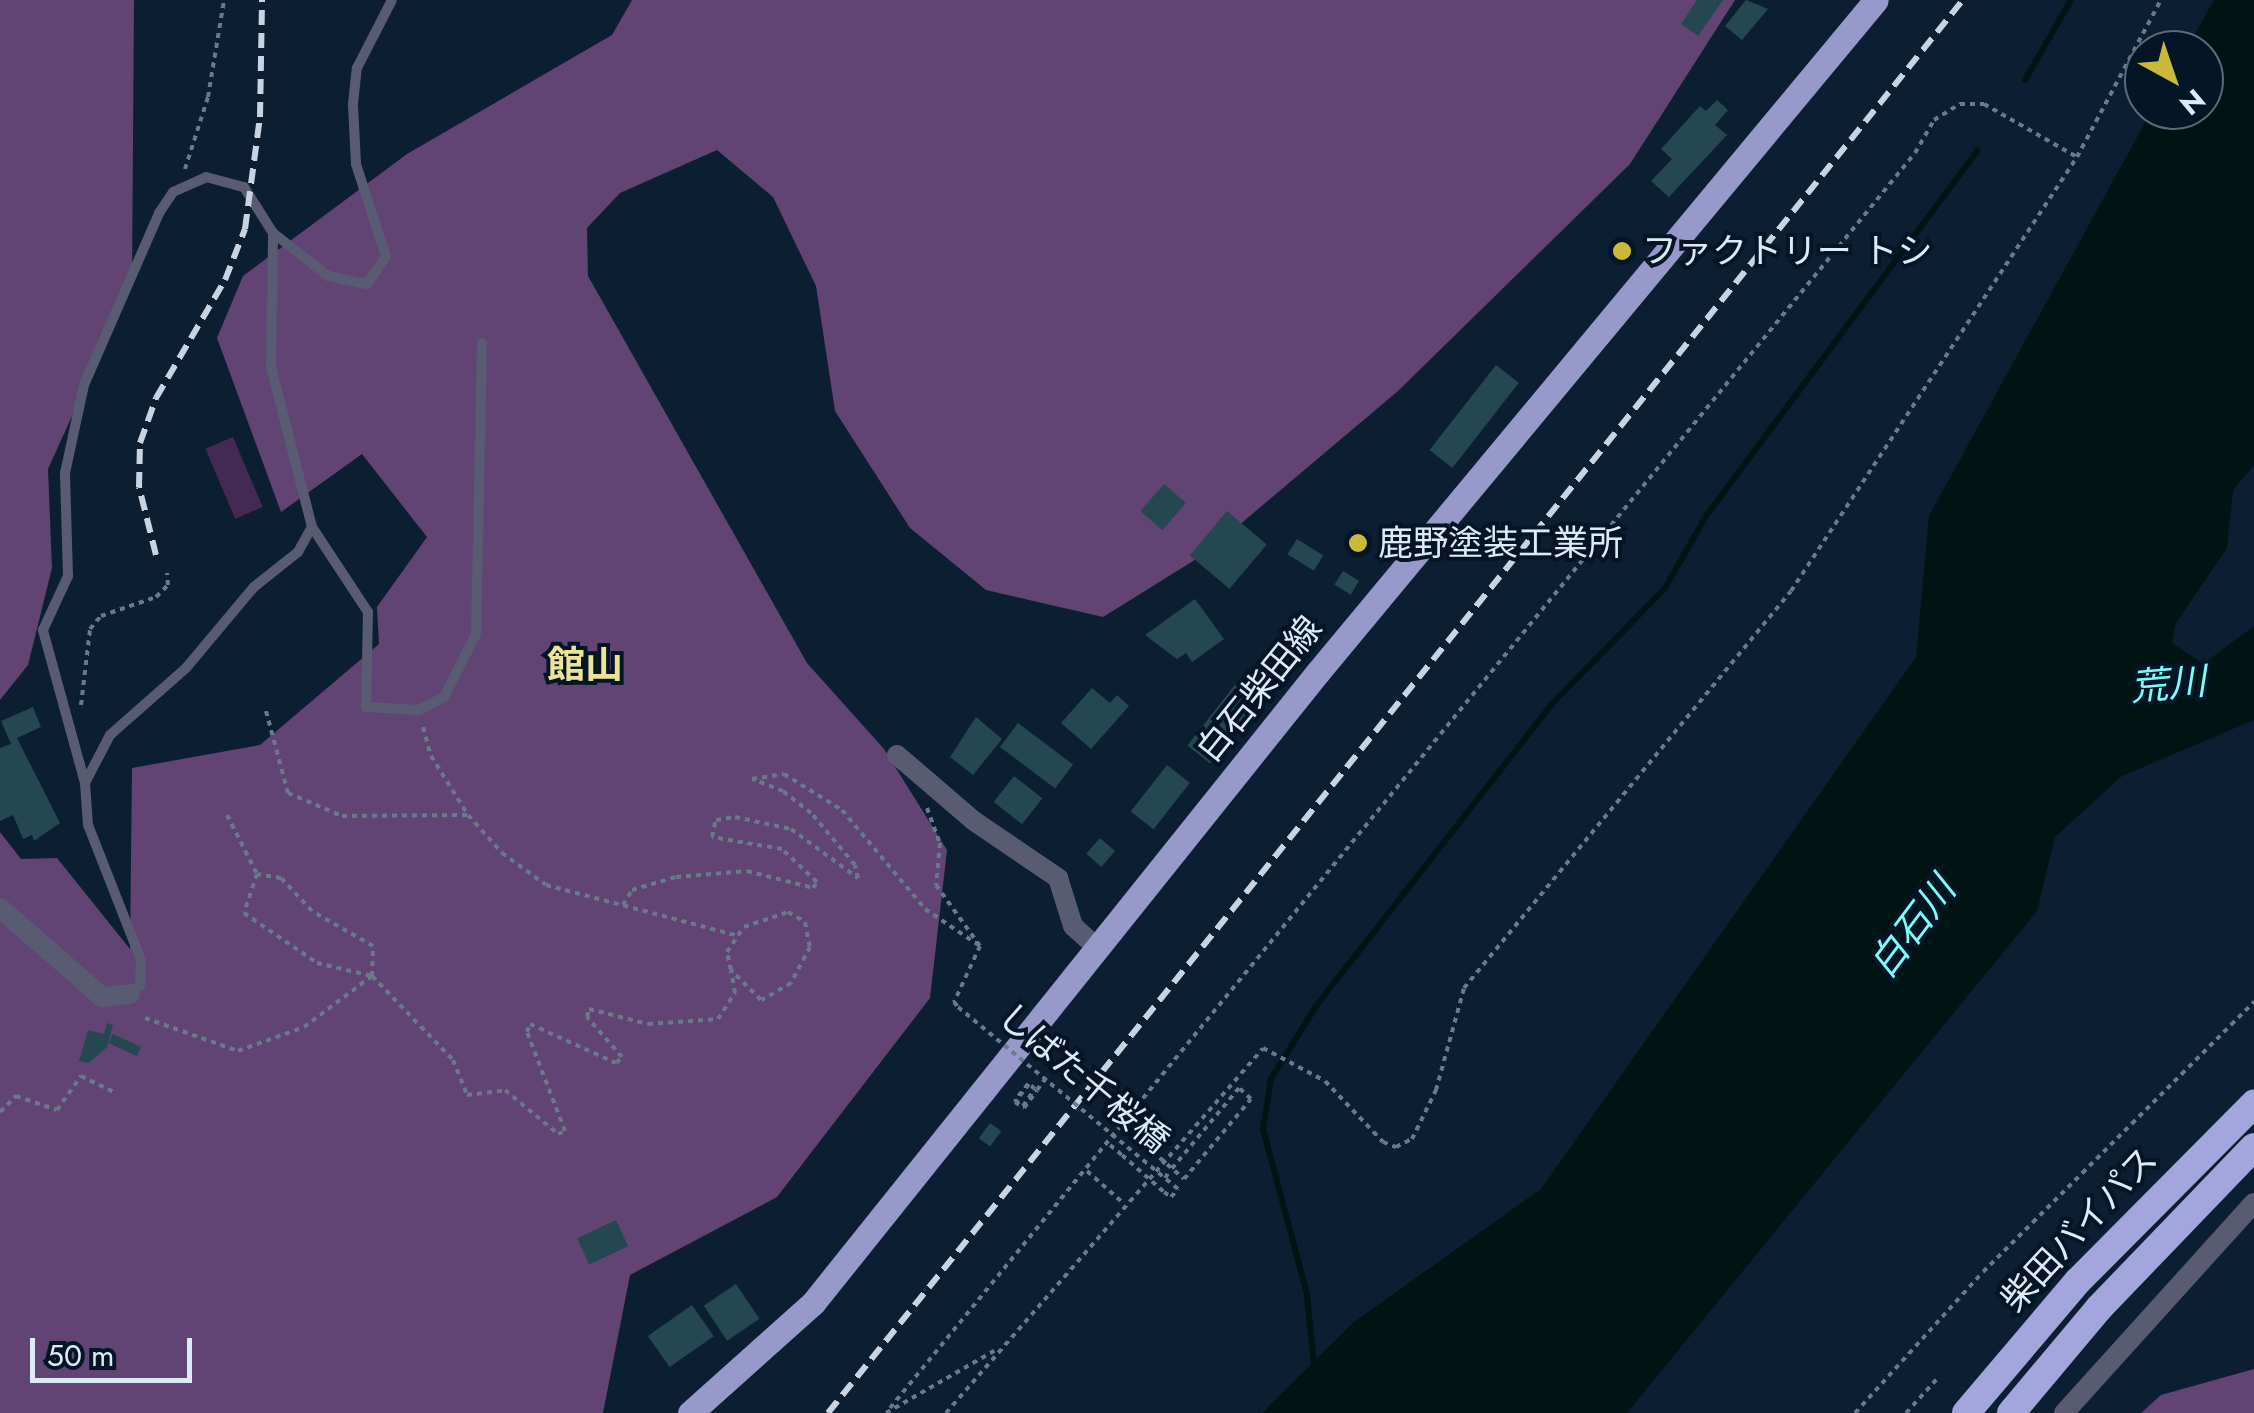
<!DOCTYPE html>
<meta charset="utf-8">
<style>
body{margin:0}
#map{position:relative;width:2254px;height:1413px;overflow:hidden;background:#0c1e31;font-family:Jost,"Noto Sans JP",sans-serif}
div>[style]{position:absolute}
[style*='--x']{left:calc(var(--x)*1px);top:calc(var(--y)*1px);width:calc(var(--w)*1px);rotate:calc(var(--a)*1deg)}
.green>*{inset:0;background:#442954;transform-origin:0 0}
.forest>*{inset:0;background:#614474}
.water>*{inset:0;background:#001413}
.stream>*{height:6px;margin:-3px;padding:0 3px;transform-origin:3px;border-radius:3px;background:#001413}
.building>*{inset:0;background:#254752;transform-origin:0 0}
.path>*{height:4px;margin-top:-2px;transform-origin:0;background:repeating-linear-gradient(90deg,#6a7a8a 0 5px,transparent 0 10px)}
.service>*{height:10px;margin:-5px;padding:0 5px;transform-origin:5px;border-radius:5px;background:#595b72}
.minor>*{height:20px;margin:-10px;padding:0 10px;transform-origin:10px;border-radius:10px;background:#595b72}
.primary>*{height:25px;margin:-12.5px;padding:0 12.5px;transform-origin:12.5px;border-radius:12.5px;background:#9699ca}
.trunk>*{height:28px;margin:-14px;padding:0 14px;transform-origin:14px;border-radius:14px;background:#a2a6dc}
.rail>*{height:6px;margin-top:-3px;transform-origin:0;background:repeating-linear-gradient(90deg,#c8d4e2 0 15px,transparent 0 23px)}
.path-bridge>*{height:4px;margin-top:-2px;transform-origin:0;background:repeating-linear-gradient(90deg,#6a7a8a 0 5px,transparent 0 10px)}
.dots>*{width:28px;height:28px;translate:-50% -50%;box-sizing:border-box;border:5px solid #041526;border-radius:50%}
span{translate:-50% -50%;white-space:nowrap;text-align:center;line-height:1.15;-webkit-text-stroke:8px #041526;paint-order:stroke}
.poi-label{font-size:35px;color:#deeaf7}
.left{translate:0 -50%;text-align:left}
.street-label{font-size:35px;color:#deeaf7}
.neighbourhood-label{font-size:38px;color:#ede394;font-weight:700}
.water-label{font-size:38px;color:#7dfdf7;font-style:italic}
.north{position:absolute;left:2124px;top:30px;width:100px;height:100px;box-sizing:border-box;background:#041526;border:2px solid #5b6a7a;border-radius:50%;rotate:140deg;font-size:28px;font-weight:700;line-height:40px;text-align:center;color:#deeaf7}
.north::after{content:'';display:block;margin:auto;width:35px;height:45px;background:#cbba39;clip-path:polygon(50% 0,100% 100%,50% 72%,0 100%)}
.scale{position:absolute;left:30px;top:1338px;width:162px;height:45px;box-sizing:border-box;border:5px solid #deeaf7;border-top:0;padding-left:12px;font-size:30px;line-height:35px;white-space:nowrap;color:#deeaf7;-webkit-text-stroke:8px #041526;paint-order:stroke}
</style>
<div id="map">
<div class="green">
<div style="left:233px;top:437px;width:76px;height:30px;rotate:67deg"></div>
</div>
<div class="forest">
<div style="clip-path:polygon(0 0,134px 0,132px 284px,48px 469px,52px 568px,28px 665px,0 700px)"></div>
<div style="clip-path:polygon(632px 0,1735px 0,1630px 164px,1398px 391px,1206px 553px,1103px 617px,986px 590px,910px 528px,835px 411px,816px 286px,773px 197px,717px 150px,620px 193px,587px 228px,588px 276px,807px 663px,884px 749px,947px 850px,930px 998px,777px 1197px,630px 1275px,603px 1413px,0 1413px,0 832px,21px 859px,57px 858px,130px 949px,132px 768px,260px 745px,379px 644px,377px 607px,427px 537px,362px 454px,281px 512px,217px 338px,243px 276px,407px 154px,612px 35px)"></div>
<div style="clip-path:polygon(2254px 1369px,2254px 1413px,2141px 1413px,2161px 1395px)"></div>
</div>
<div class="water">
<div style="clip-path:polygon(2214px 0,2254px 0,2254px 465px,2233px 490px,2227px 548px,2176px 623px,2172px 643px,2203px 664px,2254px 626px,2254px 720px,2122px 776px,2055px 837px,2037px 911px,1627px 1413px,1262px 1413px,1354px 1322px,1541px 1189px,1916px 657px,1929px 516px,2152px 110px,2204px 110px,2204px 50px,2186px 50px)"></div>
</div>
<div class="stream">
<div style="--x:2025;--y:80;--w:92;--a:-60.1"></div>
<div style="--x:1314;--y:1366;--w:72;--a:-95.6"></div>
<div style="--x:1307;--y:1294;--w:171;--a:-104.9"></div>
<div style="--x:1263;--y:1129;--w:51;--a:-80.9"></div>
<div style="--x:1271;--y:1079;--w:86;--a:-58.3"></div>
<div style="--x:1316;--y:1006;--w:382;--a:-52"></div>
<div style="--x:1551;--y:705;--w:163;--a:-45.7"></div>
<div style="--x:1665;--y:588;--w:83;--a:-60.3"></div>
<div style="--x:1706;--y:516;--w:455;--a:-53.4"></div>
</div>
<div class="building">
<div style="clip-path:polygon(1697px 0,1723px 0,1698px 36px,1681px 24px)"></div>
<div style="clip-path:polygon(1746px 0,1768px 9px,1742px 40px,1725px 26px)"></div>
<div style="clip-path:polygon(1717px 100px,1728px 110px,1715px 125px,1727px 135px,1669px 197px,1651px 181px,1672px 159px,1661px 149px,1700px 106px,1706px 111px)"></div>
<div style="left:1496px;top:365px;width:29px;height:108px;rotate:38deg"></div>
<div style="left:1164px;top:484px;width:29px;height:36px;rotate:41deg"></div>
<div style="left:1227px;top:511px;width:52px;height:58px;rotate:40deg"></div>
<div style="left:1297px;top:539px;width:31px;height:18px;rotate:32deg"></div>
<div style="left:1343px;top:571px;width:19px;height:16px;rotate:32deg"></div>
<div style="clip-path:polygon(1195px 599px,1224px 639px,1192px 662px,1186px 653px,1177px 659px,1145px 635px)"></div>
<div style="left:1241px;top:677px;width:29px;height:87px;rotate:38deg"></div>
<div style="clip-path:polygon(1092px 688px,1110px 703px,1117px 695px,1129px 706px,1091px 749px,1061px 723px)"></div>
<div style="clip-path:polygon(33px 707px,41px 727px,17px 738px,60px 823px,34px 841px,32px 835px,23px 839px,13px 815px,0 821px,0 748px,11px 744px,1px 721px)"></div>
<div style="clip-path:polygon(976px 717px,1002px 739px,973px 775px,950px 757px)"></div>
<div style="left:1018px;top:723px;width:69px;height:30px;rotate:37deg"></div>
<div style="left:1167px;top:765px;width:29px;height:59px;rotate:38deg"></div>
<div style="left:1014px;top:776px;width:36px;height:33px;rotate:38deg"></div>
<div style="left:1100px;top:838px;width:20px;height:21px;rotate:41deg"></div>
<div style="clip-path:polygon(107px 1023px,113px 1025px,107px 1047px,89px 1063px,79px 1061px,88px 1030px,104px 1034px)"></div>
<div style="left:113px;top:1034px;width:31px;height:10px;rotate:25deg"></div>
<div style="left:990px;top:1123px;width:14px;height:19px;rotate:36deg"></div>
<div style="left:616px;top:1220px;width:29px;height:43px;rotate:65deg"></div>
<div style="left:736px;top:1284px;width:42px;height:39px;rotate:56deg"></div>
<div style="left:692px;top:1305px;width:38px;height:54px;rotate:55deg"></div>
</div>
<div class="path">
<div style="--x:185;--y:169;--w:76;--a:-72.3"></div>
<div style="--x:208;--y:97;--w:98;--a:-80.6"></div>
<div style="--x:81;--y:705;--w:77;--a:-83.2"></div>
<div style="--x:90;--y:629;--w:17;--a:-50"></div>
<div style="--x:101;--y:616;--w:58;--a:-19.1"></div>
<div style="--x:156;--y:597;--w:17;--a:-45"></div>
<div style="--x:168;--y:585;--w:12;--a:-95"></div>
<div style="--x:266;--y:711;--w:85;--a:75"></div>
<div style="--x:288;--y:793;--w:59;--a:23.1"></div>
<div style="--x:342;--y:816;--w:126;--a:-0.5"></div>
<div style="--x:423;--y:727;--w:30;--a:75"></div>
<div style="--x:431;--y:756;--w:70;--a:57.9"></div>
<div style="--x:468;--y:815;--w:51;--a:48.2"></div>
<div style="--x:502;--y:853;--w:54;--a:36"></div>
<div style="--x:546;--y:885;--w:196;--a:14.8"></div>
<div style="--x:927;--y:808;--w:37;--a:70"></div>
<div style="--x:940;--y:843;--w:42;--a:95.4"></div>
<div style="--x:936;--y:885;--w:75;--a:54.2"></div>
<div style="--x:980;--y:946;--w:62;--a:114.9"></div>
<div style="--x:954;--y:1002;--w:6;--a:51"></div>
<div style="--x:227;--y:815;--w:66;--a:63"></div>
<div style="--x:623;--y:905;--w:17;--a:-59"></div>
<div style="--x:632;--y:890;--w:46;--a:-16.5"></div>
<div style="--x:676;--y:877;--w:71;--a:-4.8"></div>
<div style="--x:747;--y:871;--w:68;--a:14.4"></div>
<div style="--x:813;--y:888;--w:7;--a:-56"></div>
<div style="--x:817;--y:882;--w:48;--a:-136.7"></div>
<div style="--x:782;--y:849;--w:71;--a:-170.3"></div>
<div style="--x:712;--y:837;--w:17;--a:-77"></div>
<div style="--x:716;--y:820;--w:19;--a:-9"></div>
<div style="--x:735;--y:817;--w:57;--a:12.1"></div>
<div style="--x:791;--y:829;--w:83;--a:36.2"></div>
<div style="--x:858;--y:878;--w:13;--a:-103"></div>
<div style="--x:855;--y:865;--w:68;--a:-130.2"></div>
<div style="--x:811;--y:813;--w:36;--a:-142"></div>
<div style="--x:783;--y:791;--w:33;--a:-159"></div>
<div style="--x:752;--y:779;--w:32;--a:-9"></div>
<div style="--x:784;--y:774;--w:68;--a:31.8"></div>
<div style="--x:842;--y:810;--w:129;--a:50"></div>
<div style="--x:925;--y:909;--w:66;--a:33.9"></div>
<div style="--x:788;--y:912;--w:20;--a:30"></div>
<div style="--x:805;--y:922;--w:25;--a:79"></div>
<div style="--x:810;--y:947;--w:41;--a:117.8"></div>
<div style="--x:791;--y:983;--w:34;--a:150"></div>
<div style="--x:761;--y:1000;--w:42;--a:-135"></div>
<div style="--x:731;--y:970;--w:18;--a:-103"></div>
<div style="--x:727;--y:952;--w:30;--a:-56"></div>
<div style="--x:744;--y:927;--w:46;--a:-18.8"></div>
<div style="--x:145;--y:1018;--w:99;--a:19.5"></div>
<div style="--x:238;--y:1051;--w:70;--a:-20"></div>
<div style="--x:304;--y:1027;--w:85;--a:-36.9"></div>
<div style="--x:372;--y:976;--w:30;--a:-88"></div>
<div style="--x:373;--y:946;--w:70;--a:-150.2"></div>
<div style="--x:312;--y:911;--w:45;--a:-133.2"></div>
<div style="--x:281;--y:878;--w:24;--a:-171"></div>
<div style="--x:257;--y:874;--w:41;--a:108.4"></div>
<div style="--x:244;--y:913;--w:88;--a:34.4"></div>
<div style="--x:317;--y:963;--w:57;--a:13.3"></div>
<div style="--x:372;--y:976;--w:117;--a:46"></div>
<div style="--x:453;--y:1060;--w:38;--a:68"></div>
<div style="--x:467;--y:1095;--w:38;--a:-7"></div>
<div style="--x:505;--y:1090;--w:69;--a:39.7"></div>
<div style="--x:558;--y:1134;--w:8;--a:-23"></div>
<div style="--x:565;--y:1131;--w:106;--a:-111"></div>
<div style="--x:527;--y:1032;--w:9;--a:-69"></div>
<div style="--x:530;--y:1024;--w:94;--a:24.4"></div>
<div style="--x:616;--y:1063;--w:8;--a:-45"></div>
<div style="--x:622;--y:1057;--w:53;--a:-131.2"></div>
<div style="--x:587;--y:1017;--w:8;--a:-76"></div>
<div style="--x:589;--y:1009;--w:61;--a:14.3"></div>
<div style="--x:648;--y:1024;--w:70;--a:-4.1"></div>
<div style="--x:718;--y:1019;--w:31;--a:-57"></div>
<div style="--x:735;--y:993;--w:23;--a:-100"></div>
<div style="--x:1028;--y:1084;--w:21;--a:129"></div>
<div style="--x:1015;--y:1100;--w:10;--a:37"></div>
<div style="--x:1023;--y:1106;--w:21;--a:-55"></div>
<div style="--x:1037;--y:1090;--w:15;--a:-53"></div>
<div style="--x:0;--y:1112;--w:23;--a:-45"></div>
<div style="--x:16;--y:1096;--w:43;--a:18.9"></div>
<div style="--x:57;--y:1110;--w:42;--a:-54.8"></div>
<div style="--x:81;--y:1076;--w:39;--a:26"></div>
<div style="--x:1135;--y:1112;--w:50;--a:42.6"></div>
<div style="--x:1123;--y:1127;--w:18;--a:38"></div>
<div style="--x:1110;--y:1145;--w:16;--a:40"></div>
<div style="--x:1087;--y:1171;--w:48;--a:41.6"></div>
<div style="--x:1165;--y:1178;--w:7;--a:-56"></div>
<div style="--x:1164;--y:1192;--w:9;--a:36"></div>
<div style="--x:1171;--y:1197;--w:11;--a:-49"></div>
<div style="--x:890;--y:1408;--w:1620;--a:-50.76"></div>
<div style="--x:1915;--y:153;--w:38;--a:-60"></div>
<div style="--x:1934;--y:120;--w:31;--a:-32"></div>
<div style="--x:1960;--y:104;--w:24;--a:0"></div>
<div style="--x:1984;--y:104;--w:107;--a:29.7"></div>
<div style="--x:886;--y:1413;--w:125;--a:-29.9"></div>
<div style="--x:946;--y:1413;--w:483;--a:-49"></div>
<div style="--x:1263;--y:1048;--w:70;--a:28"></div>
<div style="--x:1325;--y:1081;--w:84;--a:46.4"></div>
<div style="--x:1383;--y:1142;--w:14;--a:21"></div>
<div style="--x:1396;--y:1147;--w:18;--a:-27"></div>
<div style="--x:1412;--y:1139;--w:55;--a:-63.9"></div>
<div style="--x:1436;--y:1090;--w:106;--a:-74.6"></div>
<div style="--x:1464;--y:988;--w:514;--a:-50.52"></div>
<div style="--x:1791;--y:591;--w:520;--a:-56.62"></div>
<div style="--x:2077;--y:157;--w:178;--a:-61.9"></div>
<div style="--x:1855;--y:1413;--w:190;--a:-47.8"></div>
<div style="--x:1983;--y:1272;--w:383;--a:-44.9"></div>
<div style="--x:1906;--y:1413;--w:45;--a:-47.7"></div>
</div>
<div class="service">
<div style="--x:312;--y:527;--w:102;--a:56.6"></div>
<div style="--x:368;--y:612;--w:95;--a:91.2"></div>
<div style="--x:366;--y:707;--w:53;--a:3.2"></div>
<div style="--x:419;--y:710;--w:28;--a:-27"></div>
<div style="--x:444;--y:697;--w:71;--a:-63.1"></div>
<div style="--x:476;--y:634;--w:291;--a:-88.8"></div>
<div style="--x:85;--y:783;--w:54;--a:-62.5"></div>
<div style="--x:110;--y:735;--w:101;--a:-41.4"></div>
<div style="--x:186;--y:668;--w:106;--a:-50"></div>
<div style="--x:254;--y:587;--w:56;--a:-38.5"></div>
<div style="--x:298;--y:552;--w:29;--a:-61"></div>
<div style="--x:312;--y:527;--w:165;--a:-104.4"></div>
<div style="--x:271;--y:367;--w:134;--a:-89.1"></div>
<div style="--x:130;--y:994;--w:13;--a:-42"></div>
<div style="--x:140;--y:985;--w:25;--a:-88"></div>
<div style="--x:141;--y:960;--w:145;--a:-111.4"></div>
<div style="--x:88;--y:825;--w:42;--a:-94.1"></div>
<div style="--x:85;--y:783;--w:159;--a:-105.4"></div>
<div style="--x:43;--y:630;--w:60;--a:-65.2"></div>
<div style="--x:68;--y:576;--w:103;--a:-91.7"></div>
<div style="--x:65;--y:473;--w:90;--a:-77.8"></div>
<div style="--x:84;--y:385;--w:188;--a:-66.4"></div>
<div style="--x:159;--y:213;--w:25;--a:-56"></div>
<div style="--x:173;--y:192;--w:36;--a:-24"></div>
<div style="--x:206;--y:177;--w:39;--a:15"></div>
<div style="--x:244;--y:187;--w:54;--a:57.8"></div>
<div style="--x:273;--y:233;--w:70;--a:38"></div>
<div style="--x:328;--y:276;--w:40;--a:12"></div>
<div style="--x:367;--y:284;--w:33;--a:-55"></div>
<div style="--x:386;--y:257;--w:98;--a:-107.9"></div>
<div style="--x:356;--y:164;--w:60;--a:-92.9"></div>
<div style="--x:353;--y:104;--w:36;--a:-84"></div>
<div style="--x:357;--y:68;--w:76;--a:-62.8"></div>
</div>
<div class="minor">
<div style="--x:897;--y:755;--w:101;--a:40.6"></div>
<div style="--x:974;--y:821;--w:102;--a:34.2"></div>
<div style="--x:1058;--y:878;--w:50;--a:72.6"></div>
<div style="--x:1073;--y:926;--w:30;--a:42"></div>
<div style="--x:0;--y:908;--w:135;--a:41.1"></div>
<div style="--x:102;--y:997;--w:28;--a:-6"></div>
<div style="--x:2064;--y:1413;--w:283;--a:-47.9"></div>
</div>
<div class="primary">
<div style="--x:690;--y:1413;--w:165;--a:-41.8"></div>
<div style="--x:813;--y:1303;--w:808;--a:-51.33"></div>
<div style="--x:1318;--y:672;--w:873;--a:-50.3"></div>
</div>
<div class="trunk">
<div style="--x:1966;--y:1413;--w:173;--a:-49.7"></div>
<div style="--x:2078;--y:1281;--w:250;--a:-45.2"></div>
<div style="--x:2011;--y:1413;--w:137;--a:-50"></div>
<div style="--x:2099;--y:1308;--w:223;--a:-46.1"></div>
</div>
<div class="rail">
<div style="--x:156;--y:555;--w:70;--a:-104"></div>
<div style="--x:139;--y:487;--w:44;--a:-88.7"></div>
<div style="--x:140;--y:443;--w:48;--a:-70.4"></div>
<div style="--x:156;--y:398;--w:137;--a:-59.7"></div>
<div style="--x:225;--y:280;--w:55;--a:-68.6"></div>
<div style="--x:245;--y:229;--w:113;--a:-82.4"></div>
<div style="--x:260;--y:117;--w:117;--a:-89"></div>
<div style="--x:828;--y:1413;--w:1812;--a:-51.23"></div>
</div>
<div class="path-bridge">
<div style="--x:958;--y:1007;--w:286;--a:39.6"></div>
<div style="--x:1035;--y:1089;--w:8;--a:-140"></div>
<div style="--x:1029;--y:1084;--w:23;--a:128"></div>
<div style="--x:1015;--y:1102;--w:11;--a:34"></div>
<div style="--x:1024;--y:1108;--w:22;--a:-54"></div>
<div style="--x:1137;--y:1138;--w:62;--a:41.1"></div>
<div style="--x:1184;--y:1179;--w:104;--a:-50.1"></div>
<div style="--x:1251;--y:1099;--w:16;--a:-137"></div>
<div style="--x:1239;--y:1088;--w:109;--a:129.8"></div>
<div style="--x:1122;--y:1155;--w:56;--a:41.4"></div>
</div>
<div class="dots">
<div style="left:1622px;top:251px;background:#cbba39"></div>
<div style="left:1358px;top:543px;background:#cbba39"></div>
</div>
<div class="poi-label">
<span class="left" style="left:1642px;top:251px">ファクトリー トシ</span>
<span class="left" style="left:1378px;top:543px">鹿野塗装工業所</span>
</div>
<div class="street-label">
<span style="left:1259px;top:689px;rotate:-51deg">白石柴田線</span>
<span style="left:1084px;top:1078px;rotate:40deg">しばた千桜橋</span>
<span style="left:2079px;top:1229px;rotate:-47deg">柴田バイパス</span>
</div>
<div class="neighbourhood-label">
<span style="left:585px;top:665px">館山</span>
</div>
<div class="water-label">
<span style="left:2168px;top:684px;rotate:-5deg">荒川</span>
<span style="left:1912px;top:927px;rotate:-53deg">白石川</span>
</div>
<div class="north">N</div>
<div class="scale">50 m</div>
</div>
